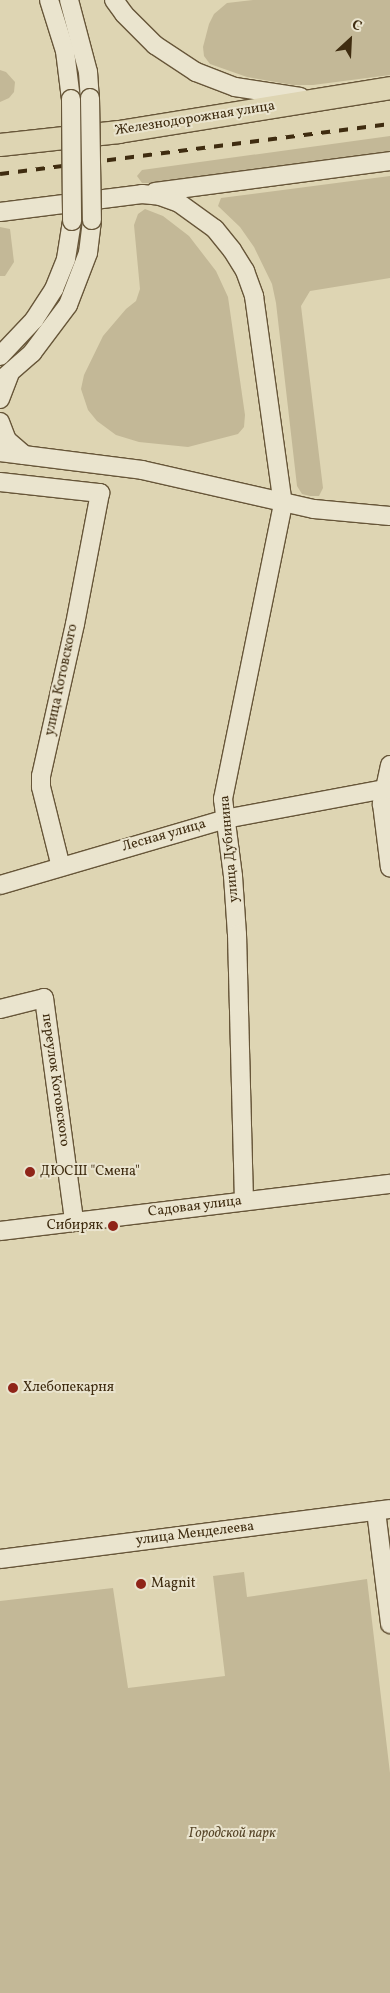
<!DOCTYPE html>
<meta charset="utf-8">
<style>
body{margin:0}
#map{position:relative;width:390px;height:1993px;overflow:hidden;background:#ded5b3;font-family:Vollkorn,serif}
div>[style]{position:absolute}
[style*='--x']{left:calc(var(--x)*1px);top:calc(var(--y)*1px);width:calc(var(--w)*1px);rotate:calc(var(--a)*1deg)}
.green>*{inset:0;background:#c3b897}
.roads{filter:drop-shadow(1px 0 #675639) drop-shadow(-1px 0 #675639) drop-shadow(0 1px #675639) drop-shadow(0 -1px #675639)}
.minor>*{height:18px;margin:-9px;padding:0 9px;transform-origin:9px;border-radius:9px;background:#eae4ce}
.major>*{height:22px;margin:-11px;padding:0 11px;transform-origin:11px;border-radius:11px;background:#ded5b3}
.rail>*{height:4px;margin-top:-2px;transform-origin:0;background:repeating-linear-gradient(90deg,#3f2c10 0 9px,transparent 0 18px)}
.bridges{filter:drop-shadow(1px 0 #675639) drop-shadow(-1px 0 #675639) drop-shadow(0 1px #675639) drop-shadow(0 -1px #675639)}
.minor-bridge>*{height:18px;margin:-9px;padding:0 9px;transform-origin:9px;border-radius:9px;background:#eae4ce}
.dots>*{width:14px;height:14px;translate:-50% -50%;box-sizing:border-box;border:2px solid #eae4ce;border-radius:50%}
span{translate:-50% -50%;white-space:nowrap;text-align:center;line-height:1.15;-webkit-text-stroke:4px #eae4ce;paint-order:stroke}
.street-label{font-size:14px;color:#3f2c10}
.poi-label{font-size:14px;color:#3f2c10}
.left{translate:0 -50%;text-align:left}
.right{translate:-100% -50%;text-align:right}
.park-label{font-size:14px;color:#59482b;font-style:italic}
.north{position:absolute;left:325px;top:15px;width:50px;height:50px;-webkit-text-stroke:4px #eae4ce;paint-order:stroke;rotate:25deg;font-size:14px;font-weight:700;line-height:20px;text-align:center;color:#3f2c10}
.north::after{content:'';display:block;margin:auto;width:18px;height:22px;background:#3f2c10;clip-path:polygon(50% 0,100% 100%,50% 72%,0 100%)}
</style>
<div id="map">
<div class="green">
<div style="clip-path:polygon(253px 0,390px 0,390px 75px,313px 85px,293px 85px,247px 77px,210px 64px,204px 56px,203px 47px,209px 24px,214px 14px,227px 3px)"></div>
<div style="clip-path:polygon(0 70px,6px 72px,15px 82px,14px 92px,9px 98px,0 102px)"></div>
<div style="clip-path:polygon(390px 136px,390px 152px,158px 183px,142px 183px,137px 176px,142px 170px)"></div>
<div style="clip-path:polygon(390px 176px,390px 278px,310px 291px,301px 306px,323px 488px,319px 496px,310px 496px,302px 494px,297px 486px,276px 303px,272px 284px,254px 247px,240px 227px,218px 206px,221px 198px)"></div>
<div style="clip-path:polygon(145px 209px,163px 216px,189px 236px,216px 271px,228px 297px,245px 415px,244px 427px,238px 434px,188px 447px,139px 442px,116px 435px,97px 421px,88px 410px,81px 389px,84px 375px,103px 336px,126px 309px,136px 301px,140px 289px,134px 225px,138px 214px)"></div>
<div style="clip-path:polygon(0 227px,10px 229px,14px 262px,5px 276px,0 276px)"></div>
<div style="clip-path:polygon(244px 1572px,247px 1597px,367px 1579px,390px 1773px,390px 1993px,0 1993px,0 1601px,113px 1588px,128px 1688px,225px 1676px,213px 1576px)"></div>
</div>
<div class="roads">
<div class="minor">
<div style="--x:49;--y:0;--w:53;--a:72.6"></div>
<div style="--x:65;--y:51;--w:48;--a:82.9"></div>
<div style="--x:69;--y:0;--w:74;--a:75.2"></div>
<div style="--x:88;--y:72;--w:26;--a:86"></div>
<div style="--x:114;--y:0;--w:17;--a:54"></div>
<div style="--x:124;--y:14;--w:44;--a:45"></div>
<div style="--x:155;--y:45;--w:49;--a:33.4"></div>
<div style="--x:196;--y:72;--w:42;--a:21"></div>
<div style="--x:235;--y:87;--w:66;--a:8.7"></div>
<div style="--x:155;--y:192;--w:237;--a:-7.5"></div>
<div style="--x:0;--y:212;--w:143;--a:-7.2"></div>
<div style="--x:142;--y:194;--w:18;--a:6"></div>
<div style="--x:160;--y:196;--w:20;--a:20"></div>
<div style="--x:179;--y:203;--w:44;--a:35.8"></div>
<div style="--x:215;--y:229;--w:27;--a:51"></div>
<div style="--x:232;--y:250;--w:25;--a:58"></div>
<div style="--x:245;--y:271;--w:27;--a:70"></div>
<div style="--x:254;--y:296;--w:210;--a:82.1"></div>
<div style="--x:283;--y:504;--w:301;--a:101.5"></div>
<div style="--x:223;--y:799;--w:78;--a:82.6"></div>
<div style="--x:233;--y:876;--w:58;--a:86.1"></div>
<div style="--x:237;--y:934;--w:267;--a:88.5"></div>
<div style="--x:0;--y:356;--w:50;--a:-46.6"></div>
<div style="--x:34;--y:320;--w:37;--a:-57"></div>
<div style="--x:54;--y:289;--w:32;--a:-68"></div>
<div style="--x:66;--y:259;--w:38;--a:-81"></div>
<div style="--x:0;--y:381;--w:43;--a:-41.2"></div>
<div style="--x:32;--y:353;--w:60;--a:-53.1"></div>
<div style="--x:68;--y:305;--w:56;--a:-69"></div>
<div style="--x:88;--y:253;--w:33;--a:-83"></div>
<div style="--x:0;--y:399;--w:26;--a:-69"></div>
<div style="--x:0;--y:422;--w:19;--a:69"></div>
<div style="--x:7;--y:440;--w:23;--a:41"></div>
<div style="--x:0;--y:452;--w:143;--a:7.2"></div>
<div style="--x:142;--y:470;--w:176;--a:12.8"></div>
<div style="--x:314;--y:509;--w:76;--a:5.3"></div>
<div style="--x:0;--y:482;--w:101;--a:6.3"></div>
<div style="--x:100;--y:493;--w:133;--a:100.8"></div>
<div style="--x:75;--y:624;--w:156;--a:102.6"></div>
<div style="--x:41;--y:776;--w:11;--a:90"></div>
<div style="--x:41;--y:787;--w:82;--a:76"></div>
<div style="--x:390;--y:765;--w:40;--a:102"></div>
<div style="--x:382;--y:804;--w:64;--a:82.9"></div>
<div style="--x:0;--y:885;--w:234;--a:-16.3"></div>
<div style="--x:225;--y:819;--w:168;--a:-10.6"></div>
<div style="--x:0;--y:1009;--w:45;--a:-14"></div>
<div style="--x:44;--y:998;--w:225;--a:82.3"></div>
<div style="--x:0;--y:1231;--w:393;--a:-6.9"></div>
<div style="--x:376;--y:1511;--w:114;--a:82.9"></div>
<div style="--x:0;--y:1559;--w:393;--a:-7.3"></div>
</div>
<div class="major">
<div style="--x:0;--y:145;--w:120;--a:-6.2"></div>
<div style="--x:119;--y:132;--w:275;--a:-9.2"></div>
</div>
</div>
<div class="rail">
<div style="--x:0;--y:174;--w:393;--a:-7.3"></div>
</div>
<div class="bridges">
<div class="minor-bridge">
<div style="--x:90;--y:98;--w:122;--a:89.1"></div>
<div style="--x:71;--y:99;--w:122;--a:89.5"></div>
</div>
</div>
<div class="dots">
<div style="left:30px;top:1172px;background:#8f2418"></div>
<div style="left:113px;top:1226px;background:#8f2418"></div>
<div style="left:13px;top:1388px;background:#8f2418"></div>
<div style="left:141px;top:1584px;background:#8f2418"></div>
</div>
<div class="street-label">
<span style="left:195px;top:119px;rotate:-9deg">Железнодорожная улица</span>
<span style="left:62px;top:680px;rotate:-78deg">улица Котовского</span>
<span style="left:164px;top:836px;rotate:-16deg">Лесная улица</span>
<span style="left:230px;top:849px;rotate:-95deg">улица Дубинина</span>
<span style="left:55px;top:1080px;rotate:82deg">переулок Котовского</span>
<span style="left:195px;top:1207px;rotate:-7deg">Садовая улица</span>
<span style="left:195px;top:1534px;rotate:-7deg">улица Менделеева</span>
</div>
<div class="poi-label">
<span class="left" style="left:40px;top:1172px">ДЮСШ "Смена"</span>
<span class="right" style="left:103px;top:1226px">Сибиряк</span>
<span class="left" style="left:23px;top:1388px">Хлебопекарня</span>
<span class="left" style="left:151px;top:1584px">Magnit</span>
</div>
<div class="park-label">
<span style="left:232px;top:1834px">Городской парк</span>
</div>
<div class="north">С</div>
</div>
